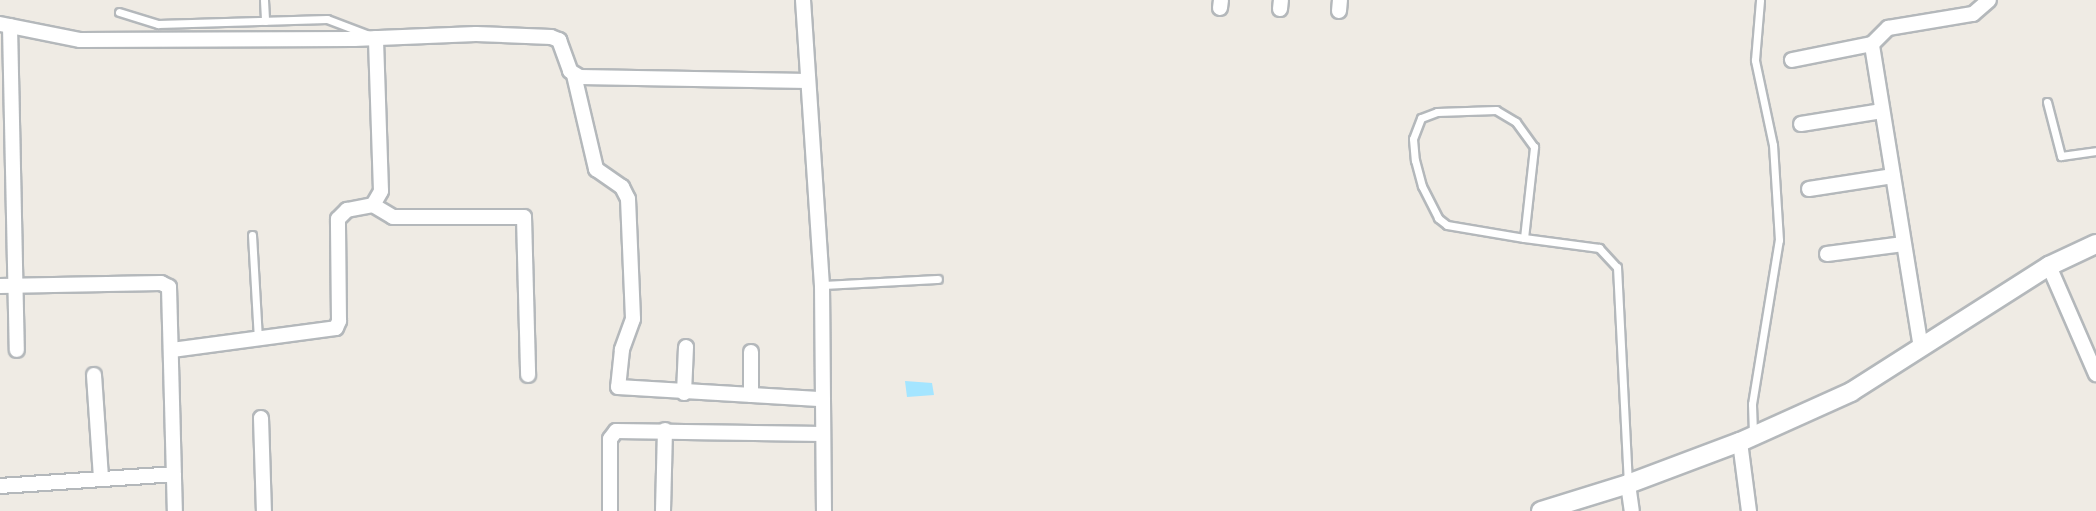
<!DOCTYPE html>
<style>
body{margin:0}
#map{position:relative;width:2096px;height:511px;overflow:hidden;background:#efebe4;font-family:Cabin,sans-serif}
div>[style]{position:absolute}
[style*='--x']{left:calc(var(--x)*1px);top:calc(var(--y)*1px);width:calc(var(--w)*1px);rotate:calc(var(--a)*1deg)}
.water>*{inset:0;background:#a4e5ff}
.roads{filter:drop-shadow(2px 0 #b4b8bb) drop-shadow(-2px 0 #b4b8bb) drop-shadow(0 2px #b4b8bb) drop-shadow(0 -2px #b4b8bb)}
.service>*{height:7px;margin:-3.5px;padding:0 3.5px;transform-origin:3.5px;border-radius:3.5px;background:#fff}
.minor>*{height:14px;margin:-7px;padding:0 7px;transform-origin:7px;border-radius:7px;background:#fff}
.tertiary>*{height:18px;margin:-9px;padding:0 9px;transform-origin:9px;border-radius:9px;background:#fff}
span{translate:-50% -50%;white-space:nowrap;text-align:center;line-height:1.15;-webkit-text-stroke:5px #fff;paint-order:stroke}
</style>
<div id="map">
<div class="water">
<div style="clip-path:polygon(905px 381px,932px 383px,934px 395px,907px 397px)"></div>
</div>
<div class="roads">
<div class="service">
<div style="--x:264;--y:0;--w:21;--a:87"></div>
<div style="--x:119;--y:12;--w:41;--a:17.1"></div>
<div style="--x:158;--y:24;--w:169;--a:-1.7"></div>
<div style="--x:327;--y:19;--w:45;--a:20.9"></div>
<div style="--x:2047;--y:102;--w:56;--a:75.5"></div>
<div style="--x:2061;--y:156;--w:35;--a:-8"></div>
<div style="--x:252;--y:235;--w:105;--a:86.7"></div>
<div style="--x:1524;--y:238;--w:92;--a:-83.7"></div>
<div style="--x:1534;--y:147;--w:31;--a:-126"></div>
<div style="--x:1516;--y:122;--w:23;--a:-149"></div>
<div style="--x:1496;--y:110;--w:59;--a:178.1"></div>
<div style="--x:1437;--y:112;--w:17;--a:159"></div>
<div style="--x:1421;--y:118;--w:22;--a:111"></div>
<div style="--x:1413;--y:139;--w:21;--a:85"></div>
<div style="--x:1415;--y:160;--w:27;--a:75"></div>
<div style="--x:1422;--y:186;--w:36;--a:63"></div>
<div style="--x:1438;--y:218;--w:11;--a:38"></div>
<div style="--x:1447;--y:225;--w:78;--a:9.6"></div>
<div style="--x:1524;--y:238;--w:76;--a:7.6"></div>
<div style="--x:1599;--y:248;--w:26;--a:47"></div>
<div style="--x:1617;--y:267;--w:215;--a:87.1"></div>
<div style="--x:822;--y:285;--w:116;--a:-3"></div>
<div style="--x:1753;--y:433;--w:29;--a:-92"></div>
<div style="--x:1752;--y:404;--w:166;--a:-80.7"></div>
<div style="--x:1779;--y:240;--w:95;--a:-93.6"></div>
<div style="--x:1773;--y:145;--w:87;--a:-102"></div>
<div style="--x:1755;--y:60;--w:60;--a:-85.2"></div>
</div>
<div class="minor">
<div style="--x:803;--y:0;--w:286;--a:86.2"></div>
<div style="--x:822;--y:285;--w:226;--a:89.5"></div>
<div style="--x:1220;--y:8;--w:8;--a:-83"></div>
<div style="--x:1280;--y:9;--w:9;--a:-84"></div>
<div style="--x:1339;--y:11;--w:11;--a:-85"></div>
<div style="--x:0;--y:24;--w:82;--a:11.3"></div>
<div style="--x:80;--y:40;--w:274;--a:-0.2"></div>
<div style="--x:354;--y:39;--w:122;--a:-2.3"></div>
<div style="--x:476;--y:34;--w:75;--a:2.3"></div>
<div style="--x:551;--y:37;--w:9;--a:21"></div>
<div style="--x:559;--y:40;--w:33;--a:70"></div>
<div style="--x:570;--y:71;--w:12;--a:31"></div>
<div style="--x:580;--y:77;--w:228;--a:1"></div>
<div style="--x:10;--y:26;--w:324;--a:88.8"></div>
<div style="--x:1792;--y:60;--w:82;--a:-11.3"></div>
<div style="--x:574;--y:75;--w:97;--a:76.8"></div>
<div style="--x:596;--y:169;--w:32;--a:35"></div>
<div style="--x:622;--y:187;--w:13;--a:63"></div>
<div style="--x:628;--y:199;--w:120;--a:87.6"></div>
<div style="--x:633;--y:319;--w:33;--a:110"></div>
<div style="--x:622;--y:350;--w:37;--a:96"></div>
<div style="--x:618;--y:387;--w:205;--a:3.4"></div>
<div style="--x:1801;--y:124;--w:82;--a:-9.1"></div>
<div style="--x:1809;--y:189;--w:85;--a:-8.8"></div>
<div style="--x:373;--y:205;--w:23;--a:31"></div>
<div style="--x:393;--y:217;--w:131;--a:0"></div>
<div style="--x:524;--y:217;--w:158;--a:88.5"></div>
<div style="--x:1827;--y:254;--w:77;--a:-7.5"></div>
<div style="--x:2049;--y:266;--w:118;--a:66.5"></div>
<div style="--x:0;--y:286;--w:161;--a:-1.1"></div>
<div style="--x:161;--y:283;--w:9;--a:27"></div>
<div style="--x:169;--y:287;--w:224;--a:88.5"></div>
<div style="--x:1921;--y:348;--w:308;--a:-99.2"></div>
<div style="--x:1872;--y:44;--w:23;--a:-45"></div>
<div style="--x:1888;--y:28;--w:86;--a:-9.4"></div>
<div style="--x:1973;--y:14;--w:21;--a:-41"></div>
<div style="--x:172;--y:350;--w:165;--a:-7.6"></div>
<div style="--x:336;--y:328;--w:8;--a:-67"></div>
<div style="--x:339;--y:321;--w:102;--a:-90.6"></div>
<div style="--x:338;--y:219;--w:13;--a:-45"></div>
<div style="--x:347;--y:210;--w:26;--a:-11"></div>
<div style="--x:373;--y:205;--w:16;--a:-60"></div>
<div style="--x:381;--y:191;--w:153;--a:-91.9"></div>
<div style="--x:94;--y:375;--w:104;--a:86.1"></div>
<div style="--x:684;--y:393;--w:46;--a:-87.5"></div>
<div style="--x:751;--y:395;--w:43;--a:-90"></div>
<div style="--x:261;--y:418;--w:93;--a:88.2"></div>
<div style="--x:1740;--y:442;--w:70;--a:82.6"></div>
<div style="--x:1628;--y:484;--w:27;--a:82"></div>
<div style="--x:0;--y:486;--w:174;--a:-3.9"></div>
<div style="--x:610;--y:511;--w:72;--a:-90"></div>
<div style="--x:610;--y:439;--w:10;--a:-53"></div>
<div style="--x:616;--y:431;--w:207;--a:0.8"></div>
<div style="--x:663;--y:511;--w:81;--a:-88.6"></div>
</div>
<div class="tertiary">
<div style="--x:1541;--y:511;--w:91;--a:-17.2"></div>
<div style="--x:1628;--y:484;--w:120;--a:-20.6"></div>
<div style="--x:1740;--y:442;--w:122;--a:-24.2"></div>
<div style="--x:1851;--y:392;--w:235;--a:-32.5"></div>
<div style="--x:2049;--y:266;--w:52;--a:-25.1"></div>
</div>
</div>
</div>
